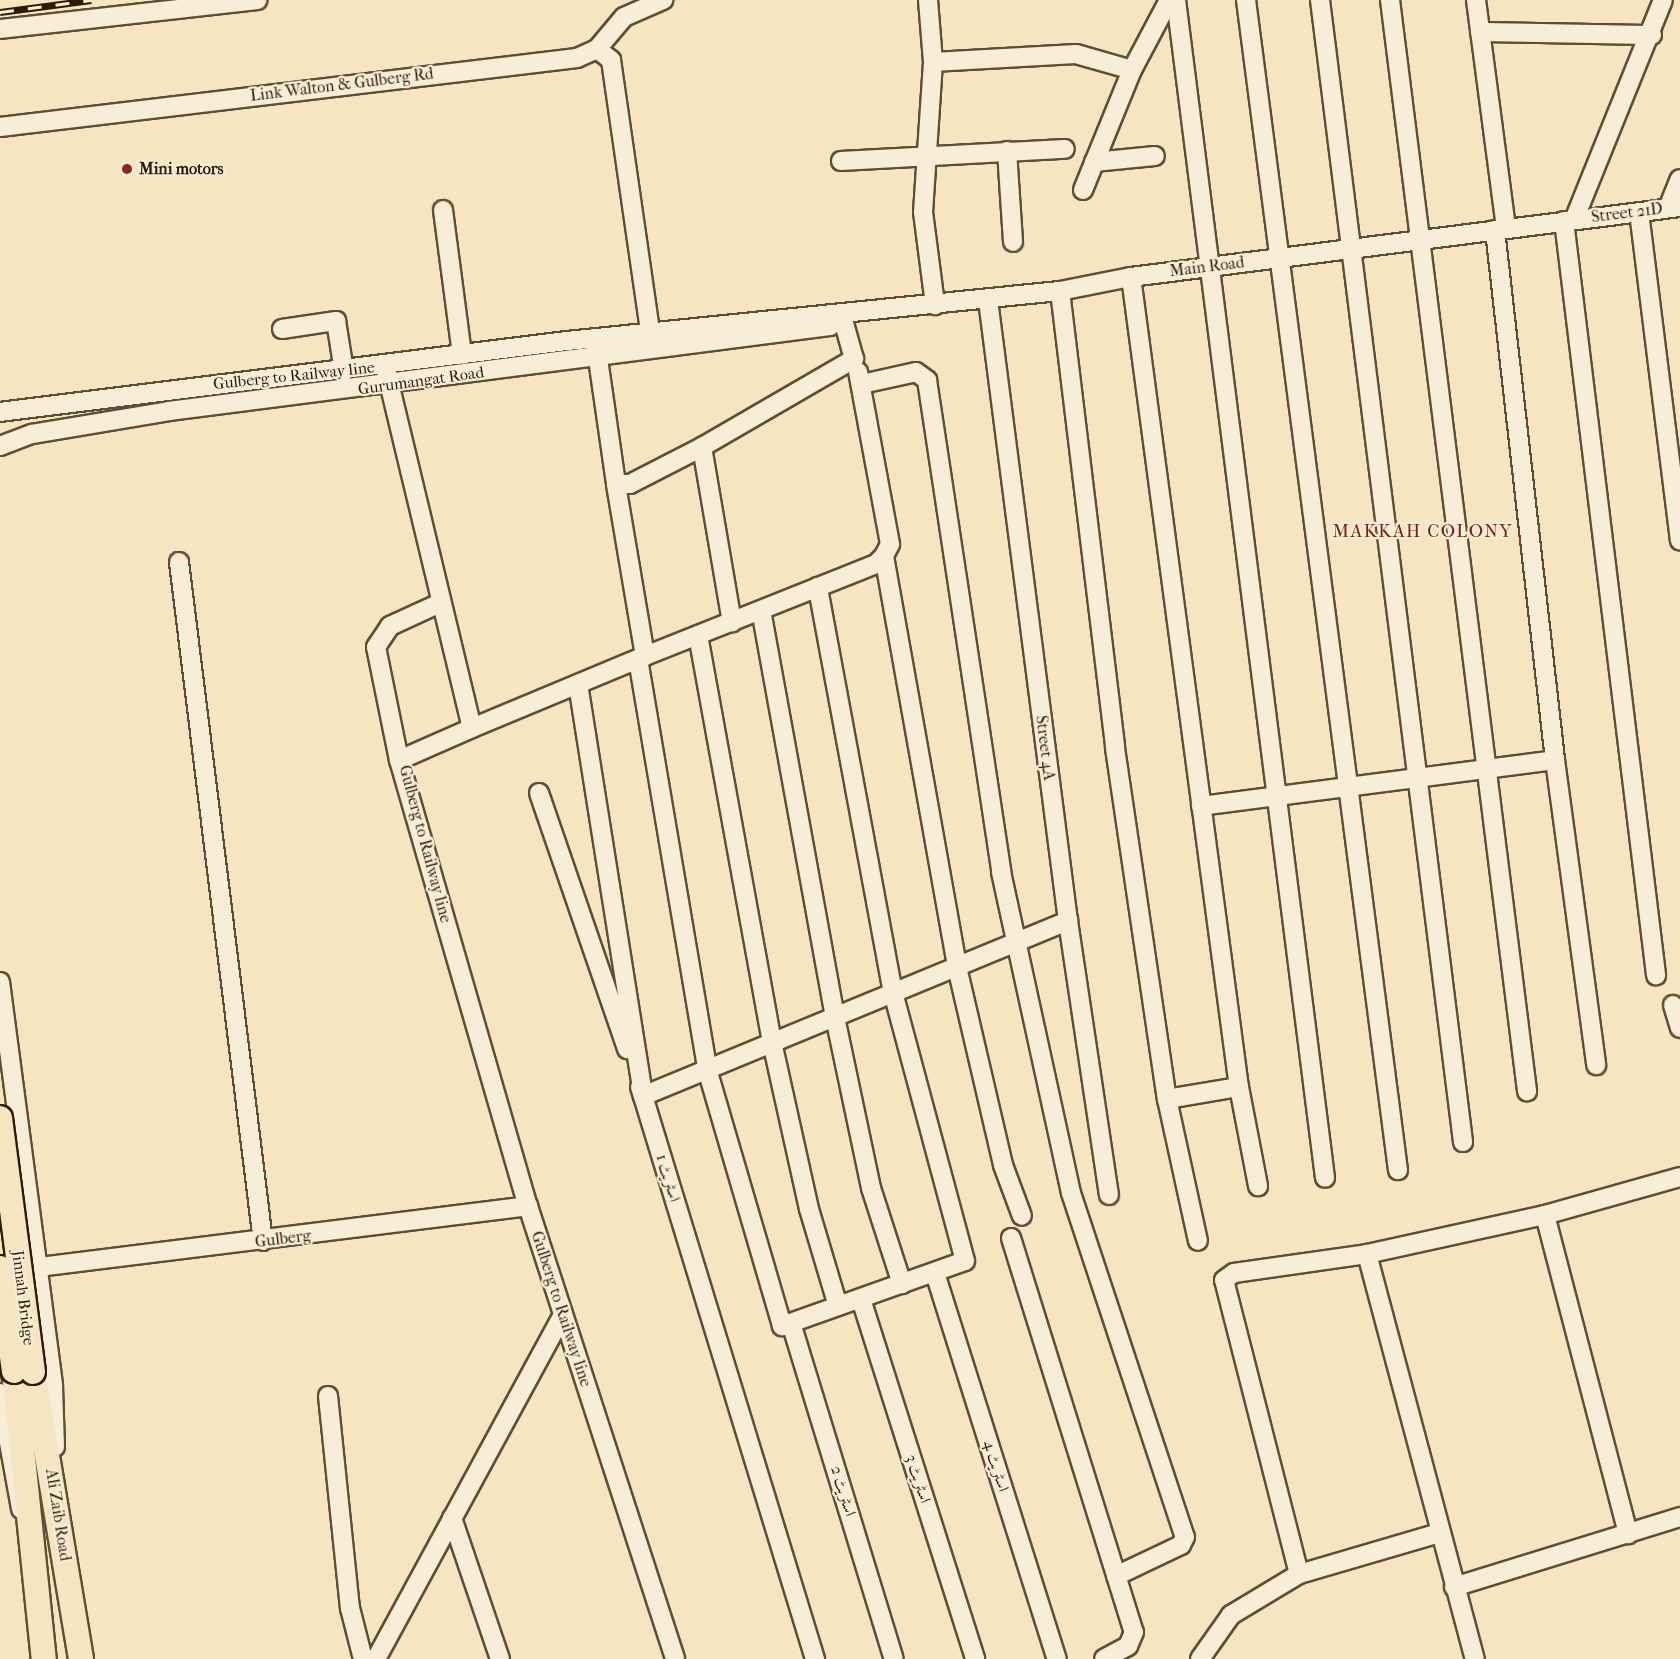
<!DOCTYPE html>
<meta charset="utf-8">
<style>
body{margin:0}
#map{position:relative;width:1680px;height:1659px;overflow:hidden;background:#f5e5c1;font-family:"IM FELL French Canon",Amiri,serif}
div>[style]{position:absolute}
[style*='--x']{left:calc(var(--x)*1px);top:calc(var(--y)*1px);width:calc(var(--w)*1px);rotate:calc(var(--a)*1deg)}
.roads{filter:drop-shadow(2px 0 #5f4e34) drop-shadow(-2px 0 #5f4e34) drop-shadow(0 2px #5f4e34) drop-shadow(0 -2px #5f4e34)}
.minor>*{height:18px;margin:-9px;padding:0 9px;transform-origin:9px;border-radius:9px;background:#f8eed7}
.major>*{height:24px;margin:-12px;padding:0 12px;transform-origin:12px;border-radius:12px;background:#f5e5c1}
.rail>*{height:7px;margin-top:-3.5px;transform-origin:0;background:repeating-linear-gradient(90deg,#f8eed7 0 14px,#2d1b05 0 28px);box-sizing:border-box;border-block:2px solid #2d1b05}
.bridges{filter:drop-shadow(2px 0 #2d1b05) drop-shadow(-2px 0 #2d1b05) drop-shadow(0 2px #2d1b05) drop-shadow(0 -2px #2d1b05)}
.major-bridge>*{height:24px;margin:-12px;padding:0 12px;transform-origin:12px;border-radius:12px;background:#f5e5c1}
.dots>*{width:16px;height:16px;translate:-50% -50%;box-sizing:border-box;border:3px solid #f8eed7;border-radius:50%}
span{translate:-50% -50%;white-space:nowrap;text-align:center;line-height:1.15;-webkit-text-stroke:4.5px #f8eed7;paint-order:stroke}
.street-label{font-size:16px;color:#2d1b05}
.poi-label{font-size:16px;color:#2d1b05;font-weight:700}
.left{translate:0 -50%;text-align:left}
.neighbourhood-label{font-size:18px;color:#7a1f14;letter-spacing:1.5px}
</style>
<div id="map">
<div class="roads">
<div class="minor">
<div style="--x:928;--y:0;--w:62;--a:85.4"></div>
<div style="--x:933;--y:62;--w:150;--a:93.8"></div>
<div style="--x:923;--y:212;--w:94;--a:82.6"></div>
<div style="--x:1176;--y:0;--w:1187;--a:82.79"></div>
<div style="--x:1246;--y:0;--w:1180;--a:82.6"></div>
<div style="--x:1320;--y:0;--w:1151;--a:82.86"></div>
<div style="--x:1390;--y:0;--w:1100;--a:82.84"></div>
<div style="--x:1476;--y:0;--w:231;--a:82.5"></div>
<div style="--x:0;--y:29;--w:259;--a:-6.4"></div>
<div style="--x:1480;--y:32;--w:172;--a:1"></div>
<div style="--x:597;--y:49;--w:18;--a:38"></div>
<div style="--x:611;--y:60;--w:287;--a:81.8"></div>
<div style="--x:933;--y:62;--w:143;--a:-3.2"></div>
<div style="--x:1076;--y:54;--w:58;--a:15.9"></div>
<div style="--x:0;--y:127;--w:581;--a:-6.82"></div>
<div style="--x:577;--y:58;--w:22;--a:-24"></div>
<div style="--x:597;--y:49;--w:42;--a:-49.8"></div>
<div style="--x:624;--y:17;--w:43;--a:-23.6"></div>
<div style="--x:1007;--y:151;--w:91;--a:86.2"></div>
<div style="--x:841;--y:161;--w:224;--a:-3.1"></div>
<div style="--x:1094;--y:162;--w:61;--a:-5.6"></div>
<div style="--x:1083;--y:190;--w:130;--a:-67.8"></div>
<div style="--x:1132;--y:70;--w:79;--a:-62.1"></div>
<div style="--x:1668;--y:208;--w:31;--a:-68"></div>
<div style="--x:443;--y:210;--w:146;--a:82.5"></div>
<div style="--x:1639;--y:212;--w:331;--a:82.9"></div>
<div style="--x:1574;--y:220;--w:237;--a:-68"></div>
<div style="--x:1564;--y:221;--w:760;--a:83.04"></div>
<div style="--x:1495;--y:230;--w:533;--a:83.54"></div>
<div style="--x:1555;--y:760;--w:308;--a:82.3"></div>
<div style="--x:1131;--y:277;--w:817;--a:82.41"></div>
<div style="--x:1239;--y:1087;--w:101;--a:79.1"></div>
<div style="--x:1060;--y:291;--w:460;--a:83.1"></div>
<div style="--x:1115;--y:748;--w:355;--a:81.6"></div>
<div style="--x:1167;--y:1099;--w:145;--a:77.7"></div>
<div style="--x:988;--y:300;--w:626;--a:82.66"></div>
<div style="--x:1068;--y:921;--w:277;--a:81.5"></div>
<div style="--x:282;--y:329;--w:55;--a:-8.4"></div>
<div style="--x:336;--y:321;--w:51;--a:80.9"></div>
<div style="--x:596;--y:345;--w:140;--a:81.8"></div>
<div style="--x:385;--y:366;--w:372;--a:76.5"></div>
<div style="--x:472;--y:728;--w:80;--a:156.3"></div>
<div style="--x:399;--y:760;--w:464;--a:73.9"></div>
<div style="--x:528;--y:1206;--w:476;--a:72"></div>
<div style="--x:862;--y:384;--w:55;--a:-12.5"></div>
<div style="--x:916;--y:372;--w:14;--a:36"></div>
<div style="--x:927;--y:380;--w:498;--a:81.4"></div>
<div style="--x:1001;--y:872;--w:329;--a:77.7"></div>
<div style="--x:1071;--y:1193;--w:362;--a:71.7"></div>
<div style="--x:1185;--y:1537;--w:9;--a:117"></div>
<div style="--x:1181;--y:1545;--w:72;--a:154.5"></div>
<div style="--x:0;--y:412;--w:571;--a:-7.14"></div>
<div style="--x:567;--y:341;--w:496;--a:-5.8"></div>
<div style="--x:1060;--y:291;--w:72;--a:-11.2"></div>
<div style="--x:1131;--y:277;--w:553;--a:-7.27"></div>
<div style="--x:0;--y:446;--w:34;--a:-21"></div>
<div style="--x:32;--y:434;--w:139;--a:-9.5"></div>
<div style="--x:169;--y:411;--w:666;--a:-7.33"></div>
<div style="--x:830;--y:326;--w:16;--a:-40"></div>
<div style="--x:702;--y:447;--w:178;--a:80.3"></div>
<div style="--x:884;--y:556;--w:417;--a:79.9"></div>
<div style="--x:957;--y:967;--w:203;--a:76.9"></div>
<div style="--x:1003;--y:1165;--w:54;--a:69.6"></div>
<div style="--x:179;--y:562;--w:684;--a:82.95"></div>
<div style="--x:761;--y:610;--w:414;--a:79.7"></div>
<div style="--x:835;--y:1017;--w:175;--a:78.1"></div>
<div style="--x:871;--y:1188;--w:101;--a:72.1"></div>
<div style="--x:698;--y:635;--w:414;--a:79.7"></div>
<div style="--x:772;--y:1042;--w:171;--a:77.5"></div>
<div style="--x:809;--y:1209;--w:101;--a:73.4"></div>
<div style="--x:645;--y:656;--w:249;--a:-21.7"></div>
<div style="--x:876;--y:564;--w:11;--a:-45"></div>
<div style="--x:884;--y:556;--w:13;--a:-63"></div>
<div style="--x:890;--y:544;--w:175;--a:-100.5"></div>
<div style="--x:638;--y:659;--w:416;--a:80.4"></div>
<div style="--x:707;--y:1069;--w:268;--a:73.7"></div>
<div style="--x:782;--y:1326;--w:194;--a:-19.6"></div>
<div style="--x:965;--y:1261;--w:278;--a:-105"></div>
<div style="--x:893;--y:993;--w:413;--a:-100.5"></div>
<div style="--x:578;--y:684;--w:417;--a:81"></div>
<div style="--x:643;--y:1096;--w:589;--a:73.01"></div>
<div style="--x:472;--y:728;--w:187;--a:-22.6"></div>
<div style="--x:645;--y:656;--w:174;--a:-99.6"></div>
<div style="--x:616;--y:484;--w:14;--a:0"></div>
<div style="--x:630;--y:484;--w:81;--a:-27.2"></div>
<div style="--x:702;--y:447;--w:176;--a:-30.1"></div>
<div style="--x:854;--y:359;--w:45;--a:-105.6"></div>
<div style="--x:399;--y:760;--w:115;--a:-101.5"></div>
<div style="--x:376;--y:647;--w:25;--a:-56"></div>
<div style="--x:390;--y:626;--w:53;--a:-24.6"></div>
<div style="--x:539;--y:793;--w:271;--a:71"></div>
<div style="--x:1201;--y:806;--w:357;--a:-7.4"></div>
<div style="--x:0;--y:982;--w:408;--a:82.5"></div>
<div style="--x:53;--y:1387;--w:60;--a:88.1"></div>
<div style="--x:1673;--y:1005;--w:24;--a:73"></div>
<div style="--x:640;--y:1087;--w:9;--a:72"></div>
<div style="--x:643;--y:1096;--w:460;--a:-22.4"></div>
<div style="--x:1167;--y:1099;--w:73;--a:-9.5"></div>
<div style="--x:1545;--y:1215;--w:330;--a:75.4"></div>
<div style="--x:1011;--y:1238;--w:413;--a:72.7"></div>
<div style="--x:1134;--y:1632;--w:15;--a:113"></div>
<div style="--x:1128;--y:1646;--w:27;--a:152"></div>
<div style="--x:1367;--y:1254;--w:419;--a:75.1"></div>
<div style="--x:39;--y:1267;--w:493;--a:-7.1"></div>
<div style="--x:935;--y:1273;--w:405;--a:72.5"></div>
<div style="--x:861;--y:1299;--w:378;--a:72.4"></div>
<div style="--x:791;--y:1323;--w:351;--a:73"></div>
<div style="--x:0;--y:1393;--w:118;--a:79.7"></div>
<div style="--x:328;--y:1396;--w:213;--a:84.1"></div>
<div style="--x:350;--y:1608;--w:53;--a:75.7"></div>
<div style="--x:452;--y:1518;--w:149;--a:71.2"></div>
<div style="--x:1299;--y:1574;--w:303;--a:-104.3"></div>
<div style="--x:1224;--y:1280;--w:12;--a:-35"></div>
<div style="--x:1234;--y:1273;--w:134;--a:-8.1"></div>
<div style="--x:1367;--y:1254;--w:182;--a:-12.4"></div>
<div style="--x:1545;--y:1215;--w:140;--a:-15.7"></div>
<div style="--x:1454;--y:1587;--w:237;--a:-17.2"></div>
<div style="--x:376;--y:1659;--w:392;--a:-61.5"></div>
<div style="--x:1200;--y:1659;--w:54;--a:-54.8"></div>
<div style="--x:1231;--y:1615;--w:79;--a:-31.1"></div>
<div style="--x:1299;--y:1574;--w:146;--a:-16.3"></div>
</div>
<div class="major">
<div style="--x:14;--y:1371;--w:290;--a:84.1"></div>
<div style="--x:33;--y:1372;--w:291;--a:80.5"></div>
</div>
</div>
<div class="rail">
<div style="--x:0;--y:12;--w:92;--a:-7.5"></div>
</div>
<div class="bridges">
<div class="major-bridge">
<div style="--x:0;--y:1118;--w:256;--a:82.6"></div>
<div style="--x:0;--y:1268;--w:104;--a:82.3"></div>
</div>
</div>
<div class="dots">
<div style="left:127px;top:169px;background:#8f2418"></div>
</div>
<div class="street-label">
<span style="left:342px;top:85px;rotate:-7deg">Link Walton &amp; Gulberg Rd</span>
<span style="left:1627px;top:213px;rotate:-7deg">Street 21D</span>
<span style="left:1207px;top:267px;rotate:-7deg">Main Road</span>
<span style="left:294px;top:376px;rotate:-6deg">Gulberg to Railway line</span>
<span style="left:421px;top:381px;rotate:-8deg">Gurumangat Road</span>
<span style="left:1045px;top:748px;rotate:83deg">Street 4A</span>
<span style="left:425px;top:844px;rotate:75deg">Gulberg to Railway line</span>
<span style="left:668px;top:1178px;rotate:73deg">اسٹریٹ 1</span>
<span style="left:283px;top:1239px;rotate:-7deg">Gulberg</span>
<span style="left:23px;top:1298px;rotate:83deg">Jinnah Bridge</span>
<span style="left:561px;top:1309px;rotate:72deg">Gulberg to Railway line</span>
<span style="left:996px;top:1466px;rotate:73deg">اسٹریٹ 4</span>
<span style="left:918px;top:1479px;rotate:72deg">اسٹریٹ 3</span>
<span style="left:843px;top:1491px;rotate:73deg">اسٹریٹ 2</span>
<span style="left:58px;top:1515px;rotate:81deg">Ali Zaib Road</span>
</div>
<div class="poi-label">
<span class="left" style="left:139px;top:169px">Mini motors</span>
</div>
<div class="neighbourhood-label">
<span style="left:1423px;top:532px">MAKKAH COLONY</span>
</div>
</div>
